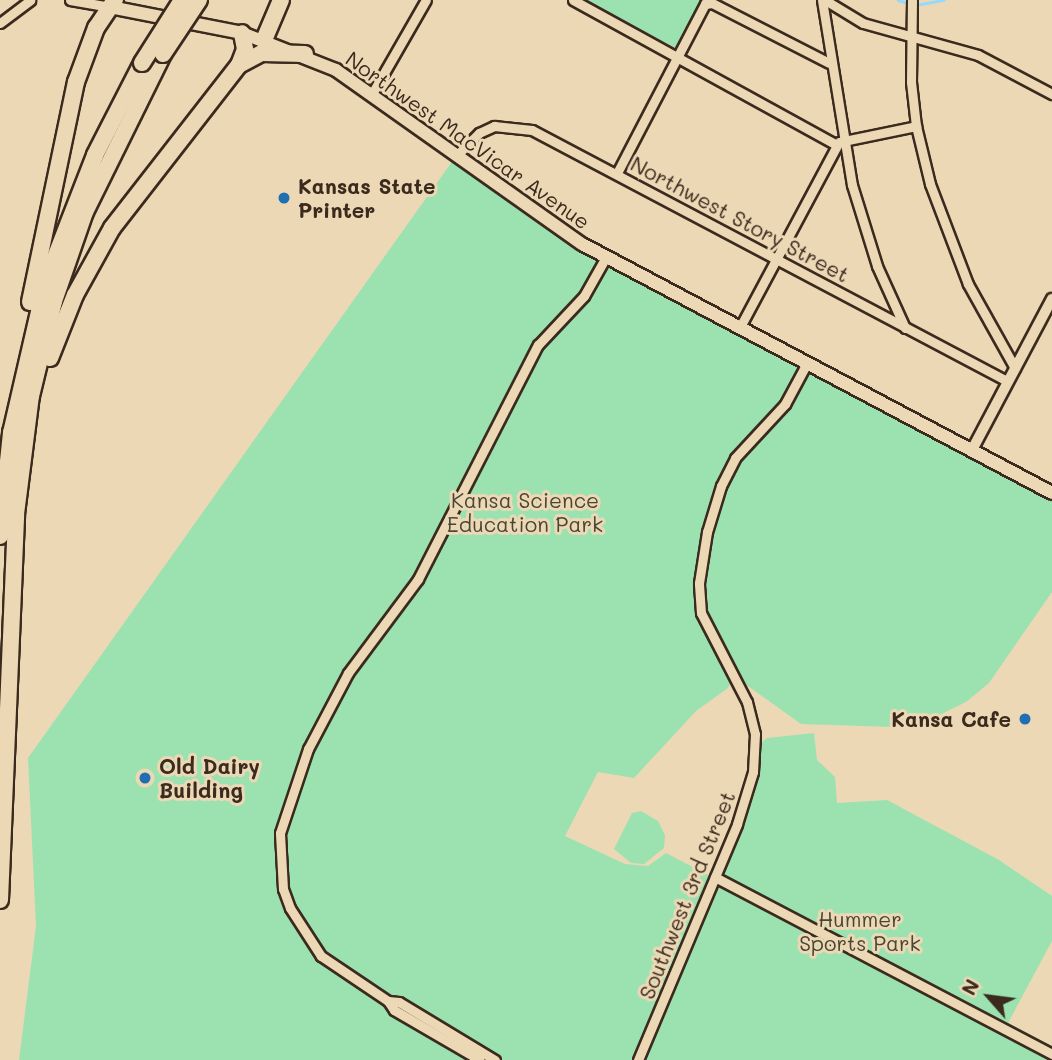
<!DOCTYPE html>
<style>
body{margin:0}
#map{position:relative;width:1052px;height:1060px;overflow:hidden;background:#edd8b6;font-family:Mali,sans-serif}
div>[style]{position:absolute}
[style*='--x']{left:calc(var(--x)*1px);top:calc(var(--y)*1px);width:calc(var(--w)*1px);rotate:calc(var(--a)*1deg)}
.green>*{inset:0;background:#9be2b0}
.stream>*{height:2.5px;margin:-1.25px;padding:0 1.25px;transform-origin:1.25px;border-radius:1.25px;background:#98d8fa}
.roads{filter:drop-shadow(2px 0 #3b2a1e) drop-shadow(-2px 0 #3b2a1e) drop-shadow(0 2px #3b2a1e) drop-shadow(0 -2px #3b2a1e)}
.minor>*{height:9px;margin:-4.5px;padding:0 4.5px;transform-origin:4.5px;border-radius:4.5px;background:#edd8b6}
.tertiary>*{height:10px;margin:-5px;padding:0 5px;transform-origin:5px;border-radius:5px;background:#edd8b6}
.secondary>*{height:12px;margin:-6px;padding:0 6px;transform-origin:6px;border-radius:6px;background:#edd8b6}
.motorway>*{height:16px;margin:-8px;padding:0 8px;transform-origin:8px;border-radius:8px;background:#edd8b6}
.bridges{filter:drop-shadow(2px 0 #3b2a1e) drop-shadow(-2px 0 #3b2a1e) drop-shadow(0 2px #3b2a1e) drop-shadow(0 -2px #3b2a1e)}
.motorway-bridge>*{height:16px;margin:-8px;padding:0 8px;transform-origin:8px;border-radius:8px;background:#edd8b6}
.dots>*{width:19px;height:19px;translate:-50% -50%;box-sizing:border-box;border:4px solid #edd8b6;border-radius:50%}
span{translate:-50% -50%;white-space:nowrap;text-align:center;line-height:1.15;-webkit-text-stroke:6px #edd8b6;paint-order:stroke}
.street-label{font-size:21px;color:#3b2a1e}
.poi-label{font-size:21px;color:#3b2a1e;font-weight:700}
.left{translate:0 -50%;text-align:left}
.right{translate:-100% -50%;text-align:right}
.park-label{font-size:21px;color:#494634}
.north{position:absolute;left:954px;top:962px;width:70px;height:70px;-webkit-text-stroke:5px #edd8b6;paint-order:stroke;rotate:298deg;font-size:19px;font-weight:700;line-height:28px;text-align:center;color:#3b2a1e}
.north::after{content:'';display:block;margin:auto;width:24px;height:32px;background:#3b2a1e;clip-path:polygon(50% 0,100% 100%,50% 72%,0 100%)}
</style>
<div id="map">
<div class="green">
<div style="clip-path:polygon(580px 0,702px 0,676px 48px)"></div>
<div style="clip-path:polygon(456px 156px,606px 257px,1052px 493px,1052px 592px,989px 683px,966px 702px,929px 720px,892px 727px,801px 724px,734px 676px,728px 688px,696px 711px,634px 778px,598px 772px,565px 836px,625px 864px,648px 866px,666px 853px,710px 876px,632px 1060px,19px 1060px,36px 926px,28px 758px)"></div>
<div style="clip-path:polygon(814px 733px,817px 760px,835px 777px,837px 803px,887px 800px,999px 860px,1052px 896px,1052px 941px,1008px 1023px,1052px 1046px,1052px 1060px,644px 1060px,751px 803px,761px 743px,767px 738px)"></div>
<div style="clip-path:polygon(641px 811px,658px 821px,665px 835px,664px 848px,644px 864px,631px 863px,614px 849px,632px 813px)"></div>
</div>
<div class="stream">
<div style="--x:898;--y:0;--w:18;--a:16"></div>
<div style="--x:915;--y:5;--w:29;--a:-10"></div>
</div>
<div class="roads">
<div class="minor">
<div style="--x:70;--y:0;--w:41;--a:9.9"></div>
<div style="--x:573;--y:0;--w:301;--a:28.8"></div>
<div style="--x:822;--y:0;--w:187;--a:80.8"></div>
<div style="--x:852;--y:185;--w:85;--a:72.8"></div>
<div style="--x:877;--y:266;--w:68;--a:65.7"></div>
<div style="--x:825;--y:0;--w:44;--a:31.2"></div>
<div style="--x:863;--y:23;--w:119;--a:15.5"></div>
<div style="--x:978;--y:55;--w:84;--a:27.8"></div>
<div style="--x:912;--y:0;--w:82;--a:90.7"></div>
<div style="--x:911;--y:82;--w:44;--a:83.5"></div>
<div style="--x:916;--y:126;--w:60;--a:76.4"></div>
<div style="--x:930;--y:184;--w:107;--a:69.2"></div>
<div style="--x:968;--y:284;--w:96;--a:60.8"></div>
<div style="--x:705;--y:4;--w:7;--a:-8"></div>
<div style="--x:712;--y:3;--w:131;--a:27.1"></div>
<div style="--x:0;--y:23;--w:38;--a:-37"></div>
<div style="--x:373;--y:92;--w:106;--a:-60.1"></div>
<div style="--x:839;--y:142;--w:79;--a:-11.7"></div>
<div style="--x:456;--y:156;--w:33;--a:-45"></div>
<div style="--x:479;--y:133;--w:17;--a:-25"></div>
<div style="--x:494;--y:126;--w:38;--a:6"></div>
<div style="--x:532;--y:130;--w:537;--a:27.85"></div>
<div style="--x:617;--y:173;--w:195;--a:-62.5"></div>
<div style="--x:740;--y:327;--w:206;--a:-61.9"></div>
<div style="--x:715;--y:877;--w:381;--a:27.7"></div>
<div style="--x:388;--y:1001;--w:11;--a:56"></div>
<div style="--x:394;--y:1010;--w:99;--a:30.2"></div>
<div style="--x:495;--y:1060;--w:112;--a:-148.9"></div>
<div style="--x:399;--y:1002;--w:11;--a:-175"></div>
<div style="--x:388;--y:1001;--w:81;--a:-146.1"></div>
<div style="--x:321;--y:956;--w:57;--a:-122.9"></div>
<div style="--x:290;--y:908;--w:20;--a:-110"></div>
<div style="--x:283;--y:889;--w:56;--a:-93.1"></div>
<div style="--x:280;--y:833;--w:89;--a:-71.6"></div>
<div style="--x:308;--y:749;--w:86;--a:-62.2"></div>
<div style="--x:348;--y:673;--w:117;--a:-53.3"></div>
<div style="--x:418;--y:579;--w:263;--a:-62.9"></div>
<div style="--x:538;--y:345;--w:67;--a:-46.8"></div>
<div style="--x:584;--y:296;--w:45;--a:-60.6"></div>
<div style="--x:638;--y:1060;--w:256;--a:-67.2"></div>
<div style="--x:737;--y:824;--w:54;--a:-72.9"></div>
<div style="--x:753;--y:772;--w:38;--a:-87"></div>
<div style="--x:755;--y:734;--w:33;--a:-104"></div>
<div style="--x:747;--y:702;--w:100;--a:-117.3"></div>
<div style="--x:701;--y:613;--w:30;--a:-94"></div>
<div style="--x:699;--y:583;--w:52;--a:-81.1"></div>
<div style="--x:707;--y:532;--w:48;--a:-73.1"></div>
<div style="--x:721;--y:486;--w:31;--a:-63"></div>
<div style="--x:735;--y:458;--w:74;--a:-47.2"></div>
<div style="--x:785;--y:404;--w:47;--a:-61.8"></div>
</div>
<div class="tertiary">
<div style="--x:972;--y:450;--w:171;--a:-62.1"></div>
</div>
<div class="secondary">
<div style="--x:110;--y:7;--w:135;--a:11.1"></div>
<div style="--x:242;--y:33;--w:101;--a:21.5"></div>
<div style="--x:336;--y:70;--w:301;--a:35.3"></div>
<div style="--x:582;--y:244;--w:532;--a:27.91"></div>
</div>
<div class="motorway">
<div style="--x:264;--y:40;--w:43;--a:-67"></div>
<div style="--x:239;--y:65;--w:17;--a:-69"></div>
<div style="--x:245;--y:49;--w:16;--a:-101"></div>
<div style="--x:30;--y:302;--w:225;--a:-78.2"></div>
<div style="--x:76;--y:82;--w:58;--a:-69.7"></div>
<div style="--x:96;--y:28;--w:34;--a:-56"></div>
<div style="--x:50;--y:358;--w:68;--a:-68.4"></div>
<div style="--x:75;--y:295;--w:77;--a:-61.1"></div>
<div style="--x:112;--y:228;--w:207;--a:-52.1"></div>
<div style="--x:239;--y:65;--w:26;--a:-28"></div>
<div style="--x:262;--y:53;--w:43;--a:1.3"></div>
<div style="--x:0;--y:536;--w:104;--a:-83.9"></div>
<div style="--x:11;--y:433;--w:156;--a:-77"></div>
<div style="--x:46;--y:281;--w:135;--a:-68.7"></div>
<div style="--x:95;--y:155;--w:103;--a:-62.9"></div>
<div style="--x:0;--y:900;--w:386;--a:-87.6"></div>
<div style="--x:16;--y:514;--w:119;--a:-82.8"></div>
<div style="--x:31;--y:396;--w:98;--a:-76.4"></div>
<div style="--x:54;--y:301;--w:94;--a:-70.8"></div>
<div style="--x:85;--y:212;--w:176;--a:-63.7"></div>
</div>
</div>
<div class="bridges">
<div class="motorway-bridge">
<div style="--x:163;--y:54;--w:65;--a:-56.3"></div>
<div style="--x:142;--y:63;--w:75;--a:-57.6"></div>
</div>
</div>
<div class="dots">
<div style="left:284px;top:198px;background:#1f6fb2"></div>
<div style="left:1025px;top:719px;background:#1f6fb2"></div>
<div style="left:145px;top:778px;background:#1f6fb2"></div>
</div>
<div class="street-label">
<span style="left:468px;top:140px;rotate:35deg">Northwest MacVicar Avenue</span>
<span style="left:740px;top:219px;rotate:28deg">Northwest Story Street</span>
<span style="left:687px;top:895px;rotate:-68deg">Southwest 3rd Street</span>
</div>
<div class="poi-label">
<span class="left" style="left:298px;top:198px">Kansas State<br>Printer</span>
<span class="right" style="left:1011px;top:719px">Kansa Cafe</span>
<span class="left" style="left:159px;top:778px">Old Dairy<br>Building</span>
</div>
<div class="park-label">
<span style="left:525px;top:512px">Kansa Science<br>Education Park</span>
<span style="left:860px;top:931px">Hummer<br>Sports Park</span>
</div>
<div class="north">N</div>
</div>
